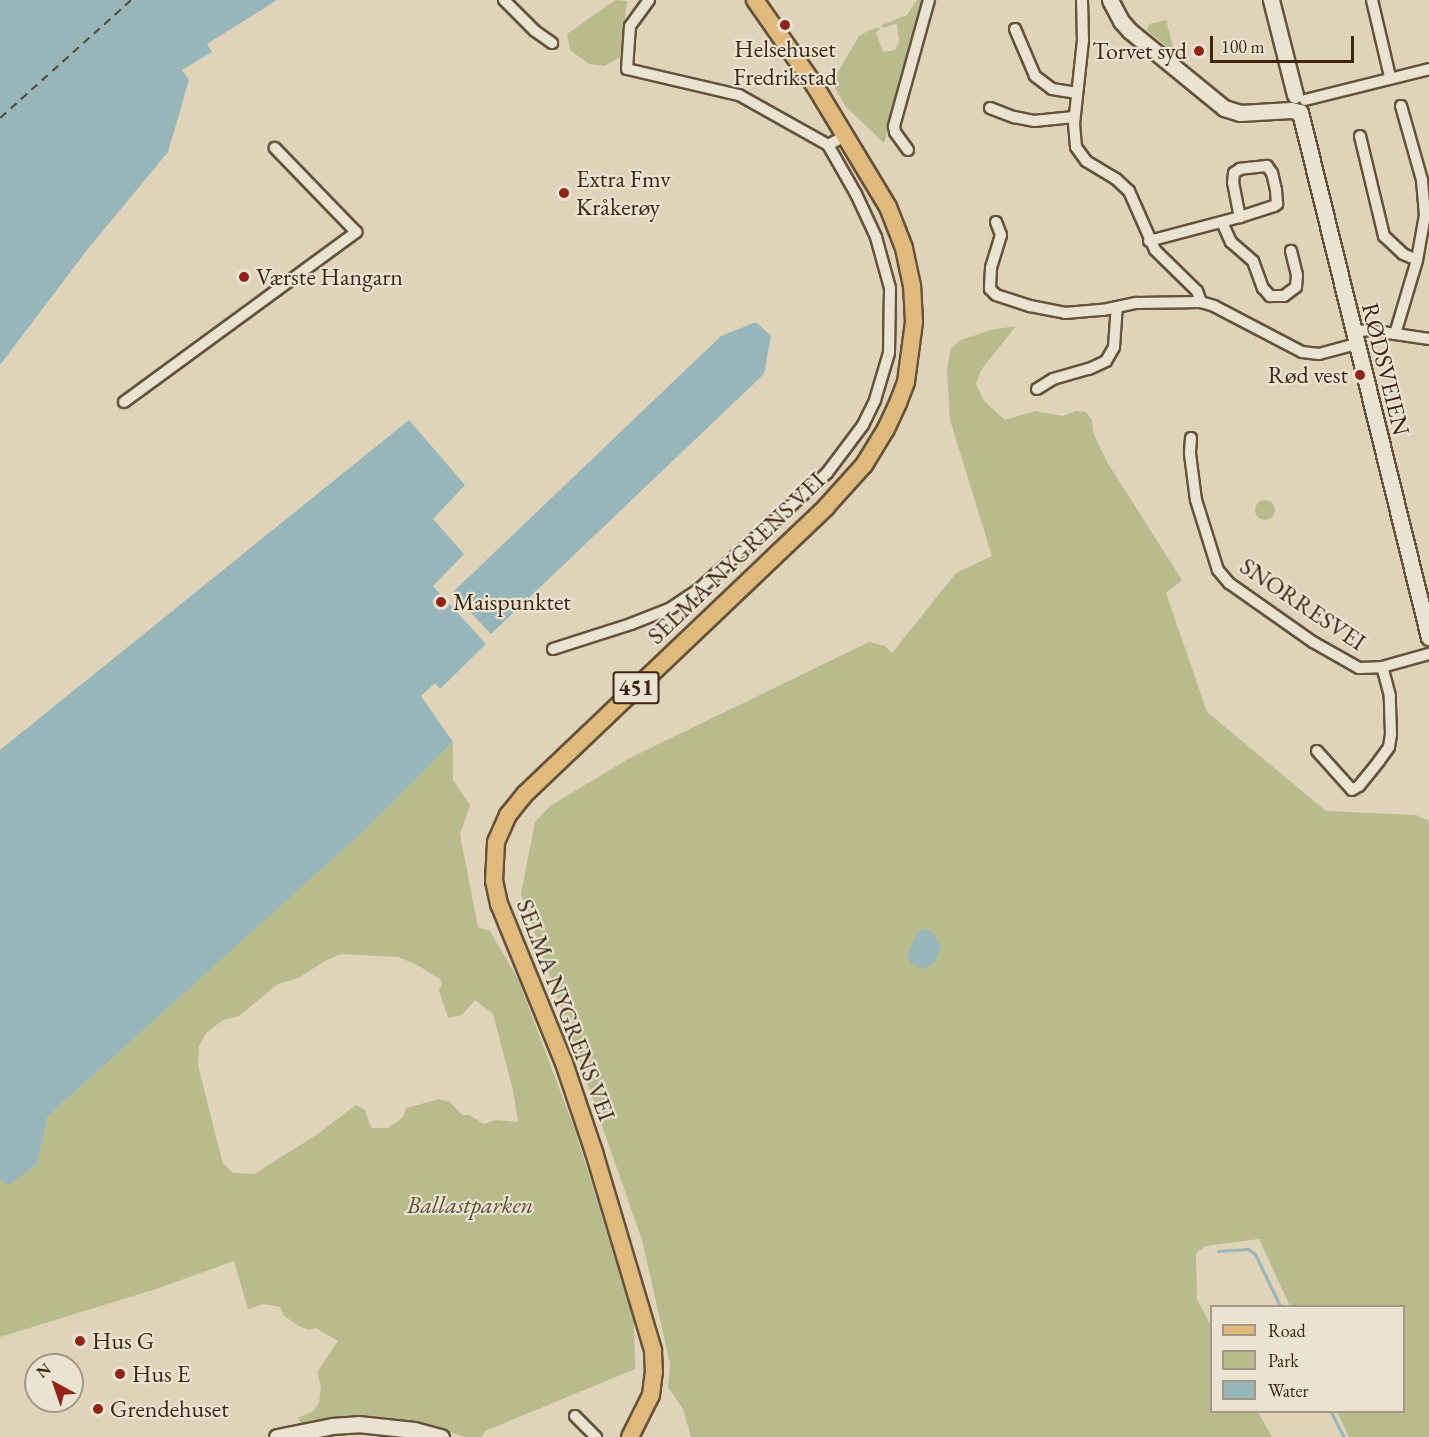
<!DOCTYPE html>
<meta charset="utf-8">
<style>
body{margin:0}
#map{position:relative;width:1429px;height:1437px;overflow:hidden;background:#dfd4b9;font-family:"EB Garamond",serif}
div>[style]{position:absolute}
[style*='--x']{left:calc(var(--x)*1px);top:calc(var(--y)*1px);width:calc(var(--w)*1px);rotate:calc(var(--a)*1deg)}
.green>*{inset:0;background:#b8bb8b}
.round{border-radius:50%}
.water>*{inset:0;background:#98b6b9}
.stream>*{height:3px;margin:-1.5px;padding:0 1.5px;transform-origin:1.5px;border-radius:1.5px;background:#98b6b9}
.ferry>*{height:1.5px;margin-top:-0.75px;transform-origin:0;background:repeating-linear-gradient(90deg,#534a3a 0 8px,transparent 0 14px)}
.roads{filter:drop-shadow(2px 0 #65523a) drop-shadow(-2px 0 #65523a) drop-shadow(0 2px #65523a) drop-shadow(0 -2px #65523a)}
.street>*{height:10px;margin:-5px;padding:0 5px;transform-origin:5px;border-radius:5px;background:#eae3d2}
.secondary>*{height:15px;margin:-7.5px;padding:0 7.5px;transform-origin:7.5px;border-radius:7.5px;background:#eae3d2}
.primary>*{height:16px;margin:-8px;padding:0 8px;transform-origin:8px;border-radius:8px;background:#e0ba7c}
.dots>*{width:16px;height:16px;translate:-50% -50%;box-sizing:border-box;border:3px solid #eae3d2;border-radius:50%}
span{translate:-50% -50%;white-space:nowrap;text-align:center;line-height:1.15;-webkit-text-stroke:4.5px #eae3d2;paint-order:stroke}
.shield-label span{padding:2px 4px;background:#eae3d2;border:2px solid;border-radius:4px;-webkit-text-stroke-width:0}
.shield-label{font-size:22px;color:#3c2610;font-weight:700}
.poi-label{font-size:24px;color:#3c2610}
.right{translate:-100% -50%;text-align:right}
.left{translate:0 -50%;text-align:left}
.street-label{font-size:24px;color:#3c2610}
.park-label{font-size:24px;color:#5b4b2f;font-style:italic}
.legend{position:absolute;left:1210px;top:1305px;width:195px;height:108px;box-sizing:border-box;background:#eae3d2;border:2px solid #a49784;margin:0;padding:8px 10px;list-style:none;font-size:18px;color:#3c2610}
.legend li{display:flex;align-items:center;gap:12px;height:30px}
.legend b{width:30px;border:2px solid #a49784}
.north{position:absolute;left:24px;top:1353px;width:60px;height:60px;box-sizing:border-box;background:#eae3d2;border:2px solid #a49784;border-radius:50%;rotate:320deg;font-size:16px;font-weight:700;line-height:24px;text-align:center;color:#3c2610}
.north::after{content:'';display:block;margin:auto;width:21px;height:27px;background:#8f2418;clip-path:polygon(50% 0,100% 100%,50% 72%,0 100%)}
.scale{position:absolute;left:1210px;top:36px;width:144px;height:27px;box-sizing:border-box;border:3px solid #3c2610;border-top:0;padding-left:8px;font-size:18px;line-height:21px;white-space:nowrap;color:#3c2610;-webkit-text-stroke:4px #eae3d2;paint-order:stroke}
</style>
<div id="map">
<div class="green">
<div style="clip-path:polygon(615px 0,627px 1px,620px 57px,605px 66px,589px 64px,570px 50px,567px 34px)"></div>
<div style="clip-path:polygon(917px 0,927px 0,884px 143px,845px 106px,832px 82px,859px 36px,868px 31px,878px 27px,880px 30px,876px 32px,883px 52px,895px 50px,899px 43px,897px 23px,883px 28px,882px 25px,907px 15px)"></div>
<div style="clip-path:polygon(1166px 20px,1173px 46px,1169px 49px,1147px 30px,1149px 24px)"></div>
<div style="clip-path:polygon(1016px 326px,981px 370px,976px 384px,984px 401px,1005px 420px,1035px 411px,1062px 416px,1076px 411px,1086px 412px,1092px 420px,1093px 432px,1107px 462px,1182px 580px,1166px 593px,1207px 712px,1326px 811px,1416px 815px,1429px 821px,1429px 1437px,1349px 1437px,1337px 1412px,1404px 1412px,1404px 1306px,1290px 1306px,1259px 1239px,1206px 1246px,1196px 1253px,1197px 1299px,1211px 1326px,1212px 1412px,1258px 1412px,1272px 1437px,691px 1437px,683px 1409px,668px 1387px,670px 1364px,642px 1240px,521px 894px,535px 822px,550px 806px,630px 758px,869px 642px,885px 646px,892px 653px,956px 573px,992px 556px,950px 420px,947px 369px,951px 348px,961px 340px,991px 330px)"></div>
<div class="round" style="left:1255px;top:500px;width:20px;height:20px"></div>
<div style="clip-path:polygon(evenodd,453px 742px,453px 780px,470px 805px,460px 834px,478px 927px,490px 931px,518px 979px,576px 1133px,634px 1321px,635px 1369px,485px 1431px,481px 1437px,465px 1437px,429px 1425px,390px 1419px,346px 1418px,302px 1425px,298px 1418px,313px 1411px,319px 1403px,321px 1387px,317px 1372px,338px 1341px,316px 1328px,308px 1330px,299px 1326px,284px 1316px,280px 1307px,264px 1304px,248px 1309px,234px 1261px,156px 1289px,0 1337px,0 1180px,9px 1184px,37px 1164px,48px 1116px,359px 834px,453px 742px,341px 954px,398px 957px,419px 966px,440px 979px,442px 984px,439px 990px,448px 1018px,462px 1015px,475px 1000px,493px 1014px,513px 1090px,518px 1122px,495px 1120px,484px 1124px,469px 1115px,462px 1115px,450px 1102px,439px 1099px,406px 1108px,403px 1117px,388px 1128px,371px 1128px,365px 1110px,356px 1105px,315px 1136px,254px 1174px,233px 1173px,223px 1163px,219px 1149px,198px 1066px,199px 1046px,206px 1033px,223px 1020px,239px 1016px,278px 984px,298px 978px,325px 961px,341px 954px)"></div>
</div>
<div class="water">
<div style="clip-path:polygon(0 0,277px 0,207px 44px,212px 52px,182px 70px,189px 80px,168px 152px,87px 250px,0 365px)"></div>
<div style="clip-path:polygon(756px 322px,771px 336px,764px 374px,491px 634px,452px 593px,721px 336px)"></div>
<div style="clip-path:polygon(409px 420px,465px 485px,433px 519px,464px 554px,433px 586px,486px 644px,440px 689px,435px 683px,421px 696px,453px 742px,359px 835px,48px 1116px,37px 1164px,9px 1185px,0 1180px,0 750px)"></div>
<div style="clip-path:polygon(923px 929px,932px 931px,941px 947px,935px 963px,923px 969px,911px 963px,907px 955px,918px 932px)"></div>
</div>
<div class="stream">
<div style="--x:1218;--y:1251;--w:30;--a:-4"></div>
<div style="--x:1248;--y:1249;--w:9;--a:36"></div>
<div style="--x:1255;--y:1254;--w:58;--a:64.3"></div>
<div style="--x:1331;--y:1412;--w:28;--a:63"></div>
</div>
<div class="ferry">
<div style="--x:0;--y:118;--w:176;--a:-42"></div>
</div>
<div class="roads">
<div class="street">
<div style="--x:504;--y:0;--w:44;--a:45"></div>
<div style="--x:535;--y:31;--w:21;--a:35"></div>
<div style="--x:649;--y:0;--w:32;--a:126"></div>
<div style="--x:630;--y:26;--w:43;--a:94"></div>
<div style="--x:627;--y:69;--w:115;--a:13.1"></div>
<div style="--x:739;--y:95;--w:102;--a:29.3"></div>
<div style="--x:828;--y:145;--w:21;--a:-28"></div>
<div style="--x:1082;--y:0;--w:40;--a:88.6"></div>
<div style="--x:1083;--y:40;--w:84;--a:96.1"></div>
<div style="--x:1074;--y:124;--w:23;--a:85"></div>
<div style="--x:1076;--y:147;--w:17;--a:54"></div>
<div style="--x:1086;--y:161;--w:35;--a:31"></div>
<div style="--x:1116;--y:179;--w:18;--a:43"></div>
<div style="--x:1129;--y:191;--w:64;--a:66.2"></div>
<div style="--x:1155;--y:250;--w:59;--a:44.3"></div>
<div style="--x:1197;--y:291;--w:12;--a:70"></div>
<div style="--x:1372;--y:0;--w:79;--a:76.8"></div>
<div style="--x:1015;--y:29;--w:51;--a:66.9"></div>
<div style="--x:1035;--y:76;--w:21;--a:37"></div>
<div style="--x:1052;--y:89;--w:24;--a:9"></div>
<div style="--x:1305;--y:100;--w:128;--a:-14"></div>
<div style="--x:990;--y:108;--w:26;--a:21"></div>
<div style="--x:1014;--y:117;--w:20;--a:11"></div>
<div style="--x:1034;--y:121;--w:40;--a:-5.7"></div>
<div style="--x:1360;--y:136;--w:103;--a:76.5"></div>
<div style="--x:1384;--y:236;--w:26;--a:43"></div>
<div style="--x:1403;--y:254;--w:15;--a:23"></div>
<div style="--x:908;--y:150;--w:22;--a:-126"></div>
<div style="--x:895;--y:132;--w:6;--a:-99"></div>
<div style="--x:894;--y:126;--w:131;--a:-74.5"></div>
<div style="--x:996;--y:222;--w:14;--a:69"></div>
<div style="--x:1001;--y:235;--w:34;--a:107"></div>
<div style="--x:991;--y:268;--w:21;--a:93"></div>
<div style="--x:990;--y:289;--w:8;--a:45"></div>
<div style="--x:996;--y:295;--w:36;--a:18"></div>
<div style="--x:1030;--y:306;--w:36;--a:11"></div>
<div style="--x:1065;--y:313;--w:38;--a:-5"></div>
<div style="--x:1103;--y:310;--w:35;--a:-12"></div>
<div style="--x:1137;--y:303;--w:64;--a:-0.9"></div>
<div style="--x:1201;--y:302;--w:14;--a:17"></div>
<div style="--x:1214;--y:306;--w:99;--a:27.6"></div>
<div style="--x:1302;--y:352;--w:17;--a:7"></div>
<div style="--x:1319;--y:354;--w:39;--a:-15"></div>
<div style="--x:1222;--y:222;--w:22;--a:66"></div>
<div style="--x:1231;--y:242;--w:29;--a:41"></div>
<div style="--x:1253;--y:261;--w:29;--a:70"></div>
<div style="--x:1263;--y:288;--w:11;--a:49"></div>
<div style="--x:1270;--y:296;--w:14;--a:0"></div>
<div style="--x:1284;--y:296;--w:15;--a:-37"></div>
<div style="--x:1296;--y:287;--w:12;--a:-85"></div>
<div style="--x:1297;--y:275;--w:25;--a:-104"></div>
<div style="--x:1149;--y:241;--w:94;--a:-14.8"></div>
<div style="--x:1240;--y:217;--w:36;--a:-18"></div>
<div style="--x:1274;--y:206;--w:4;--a:-34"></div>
<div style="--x:1277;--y:204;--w:14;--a:-94"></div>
<div style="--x:1276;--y:190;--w:17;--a:-103"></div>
<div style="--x:1272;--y:173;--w:9;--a:-126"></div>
<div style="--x:1267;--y:166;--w:27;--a:174"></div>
<div style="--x:1240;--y:169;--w:7;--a:146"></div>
<div style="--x:1234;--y:173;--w:9;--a:96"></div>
<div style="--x:1233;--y:182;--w:36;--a:79"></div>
<div style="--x:1354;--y:332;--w:14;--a:-8"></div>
<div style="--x:1368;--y:330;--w:62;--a:8.4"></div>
<div style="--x:1395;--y:334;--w:77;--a:-73.4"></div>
<div style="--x:1417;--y:260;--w:46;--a:-79.9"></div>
<div style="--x:1425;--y:215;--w:35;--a:-95"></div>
<div style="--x:1422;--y:180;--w:77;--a:-105.8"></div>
<div style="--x:1037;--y:389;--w:19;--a:-32"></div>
<div style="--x:1053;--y:379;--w:37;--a:-16"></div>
<div style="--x:1089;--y:369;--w:19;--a:-25"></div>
<div style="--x:1106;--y:361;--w:16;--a:-60"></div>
<div style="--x:1114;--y:347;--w:39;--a:-86"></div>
<div style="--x:124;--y:402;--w:288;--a:-36.2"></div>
<div style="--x:356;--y:232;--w:117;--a:-134"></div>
<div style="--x:1191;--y:438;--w:16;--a:94"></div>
<div style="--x:1190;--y:454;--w:46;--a:82.6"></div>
<div style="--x:1196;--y:500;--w:73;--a:72.6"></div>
<div style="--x:1218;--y:570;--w:17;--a:50"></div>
<div style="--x:1229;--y:583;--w:103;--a:35.1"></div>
<div style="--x:1313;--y:642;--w:53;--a:29.5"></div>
<div style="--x:1359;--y:668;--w:23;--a:-2"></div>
<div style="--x:1382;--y:667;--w:49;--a:-15.5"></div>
<div style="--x:553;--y:649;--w:82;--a:-17.8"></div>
<div style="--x:631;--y:624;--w:43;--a:-21.8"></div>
<div style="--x:671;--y:608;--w:32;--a:-34"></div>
<div style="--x:698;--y:590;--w:174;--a:-42.2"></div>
<div style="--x:827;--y:473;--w:60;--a:-53.1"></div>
<div style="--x:863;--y:425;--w:28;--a:-64"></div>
<div style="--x:875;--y:400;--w:49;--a:-73.4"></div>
<div style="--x:889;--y:353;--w:65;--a:-89.1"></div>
<div style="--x:890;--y:288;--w:53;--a:-105.4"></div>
<div style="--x:876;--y:237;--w:47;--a:-114.9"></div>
<div style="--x:856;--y:194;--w:56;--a:-119.7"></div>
<div style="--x:1317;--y:751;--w:52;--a:48.1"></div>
<div style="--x:1352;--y:790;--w:8;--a:-30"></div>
<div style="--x:1359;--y:786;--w:32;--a:-51"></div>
<div style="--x:1379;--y:761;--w:17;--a:-54"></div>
<div style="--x:1389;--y:747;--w:13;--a:-81"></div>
<div style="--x:1391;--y:734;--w:38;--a:-92"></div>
<div style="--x:1390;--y:696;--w:30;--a:-105"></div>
<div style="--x:575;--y:1416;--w:30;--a:45"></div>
</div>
<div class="secondary">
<div style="--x:1110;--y:0;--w:24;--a:62"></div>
<div style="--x:1121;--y:21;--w:13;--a:48"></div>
<div style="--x:1130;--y:31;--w:122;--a:39.3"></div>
<div style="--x:1224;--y:108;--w:17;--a:17"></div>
<div style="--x:1240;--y:113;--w:51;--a:-3.4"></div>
<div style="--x:1291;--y:110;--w:9;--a:13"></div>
<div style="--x:1271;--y:0;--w:98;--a:75.8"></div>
<div style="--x:1300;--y:112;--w:541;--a:76.2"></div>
<div style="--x:277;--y:1437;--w:56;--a:-11.3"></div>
<div style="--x:332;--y:1426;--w:26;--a:-4"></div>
<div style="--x:358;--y:1424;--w:56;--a:6.1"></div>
<div style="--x:414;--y:1430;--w:28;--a:15"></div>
</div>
<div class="primary">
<div style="--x:630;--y:1437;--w:47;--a:-63.4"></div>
<div style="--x:651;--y:1395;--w:23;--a:-83"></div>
<div style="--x:654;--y:1372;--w:22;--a:-93"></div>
<div style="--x:653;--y:1350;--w:207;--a:-106.6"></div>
<div style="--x:594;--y:1152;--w:94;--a:-108.6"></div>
<div style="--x:564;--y:1063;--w:172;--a:-112.2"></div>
<div style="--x:499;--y:904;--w:24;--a:-102"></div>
<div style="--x:494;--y:881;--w:39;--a:-87"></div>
<div style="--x:496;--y:842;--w:30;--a:-66"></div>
<div style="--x:508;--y:815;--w:27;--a:-51"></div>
<div style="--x:525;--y:794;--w:416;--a:-43.6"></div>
<div style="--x:826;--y:507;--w:57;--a:-47.9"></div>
<div style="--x:864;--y:465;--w:42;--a:-58.6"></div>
<div style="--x:886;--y:429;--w:29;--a:-65"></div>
<div style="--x:898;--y:403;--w:22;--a:-69"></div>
<div style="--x:906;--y:382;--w:61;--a:-82.4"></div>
<div style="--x:914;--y:322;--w:36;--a:-93"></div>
<div style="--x:912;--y:286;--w:39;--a:-102"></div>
<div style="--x:904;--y:248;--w:44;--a:-111.3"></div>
<div style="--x:888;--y:207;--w:141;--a:-121.1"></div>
<div style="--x:815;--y:86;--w:105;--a:-124.9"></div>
</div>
</div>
<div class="dots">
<div style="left:785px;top:25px;background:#8f2418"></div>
<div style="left:1199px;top:51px;background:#8f2418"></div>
<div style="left:564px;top:193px;background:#8f2418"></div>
<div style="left:244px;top:277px;background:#8f2418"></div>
<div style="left:1360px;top:375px;background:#8f2418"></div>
<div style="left:441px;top:602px;background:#8f2418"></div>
<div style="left:80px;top:1341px;background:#8f2418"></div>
<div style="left:120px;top:1374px;background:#8f2418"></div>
<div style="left:98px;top:1409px;background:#8f2418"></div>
</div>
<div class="shield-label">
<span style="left:636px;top:688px">451</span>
</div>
<div class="poi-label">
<span style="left:785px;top:63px">Helsehuset<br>Fredrikstad</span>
<span class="right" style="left:1187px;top:51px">Torvet syd</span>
<span class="left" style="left:576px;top:193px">Extra Fmv<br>Kråkerøy</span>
<span class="left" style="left:256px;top:277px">Værste Hangarn</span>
<span class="right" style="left:1348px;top:375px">Rød vest</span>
<span class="left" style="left:453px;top:602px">Maispunktet</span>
<span class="left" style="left:92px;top:1341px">Hus G</span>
<span class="left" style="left:132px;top:1374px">Hus E</span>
<span class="left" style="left:110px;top:1409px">Grendehuset</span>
</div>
<div class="street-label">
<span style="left:1386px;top:369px;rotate:76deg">RØDSVEIEN</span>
<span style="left:736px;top:558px;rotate:-44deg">SELMA NYGRENS VEI</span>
<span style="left:1303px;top:604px;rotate:34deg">SNORRESVEI</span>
<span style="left:566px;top:1010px;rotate:69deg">SELMA NYGRENS VEI</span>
</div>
<div class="park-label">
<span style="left:470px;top:1205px">Ballastparken</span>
</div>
<ul class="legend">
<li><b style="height:8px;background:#e0ba7c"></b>Road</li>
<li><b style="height:16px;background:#b8bb8b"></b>Park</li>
<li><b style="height:16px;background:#98b6b9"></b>Water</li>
</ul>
<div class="north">N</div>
<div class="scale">100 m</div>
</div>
